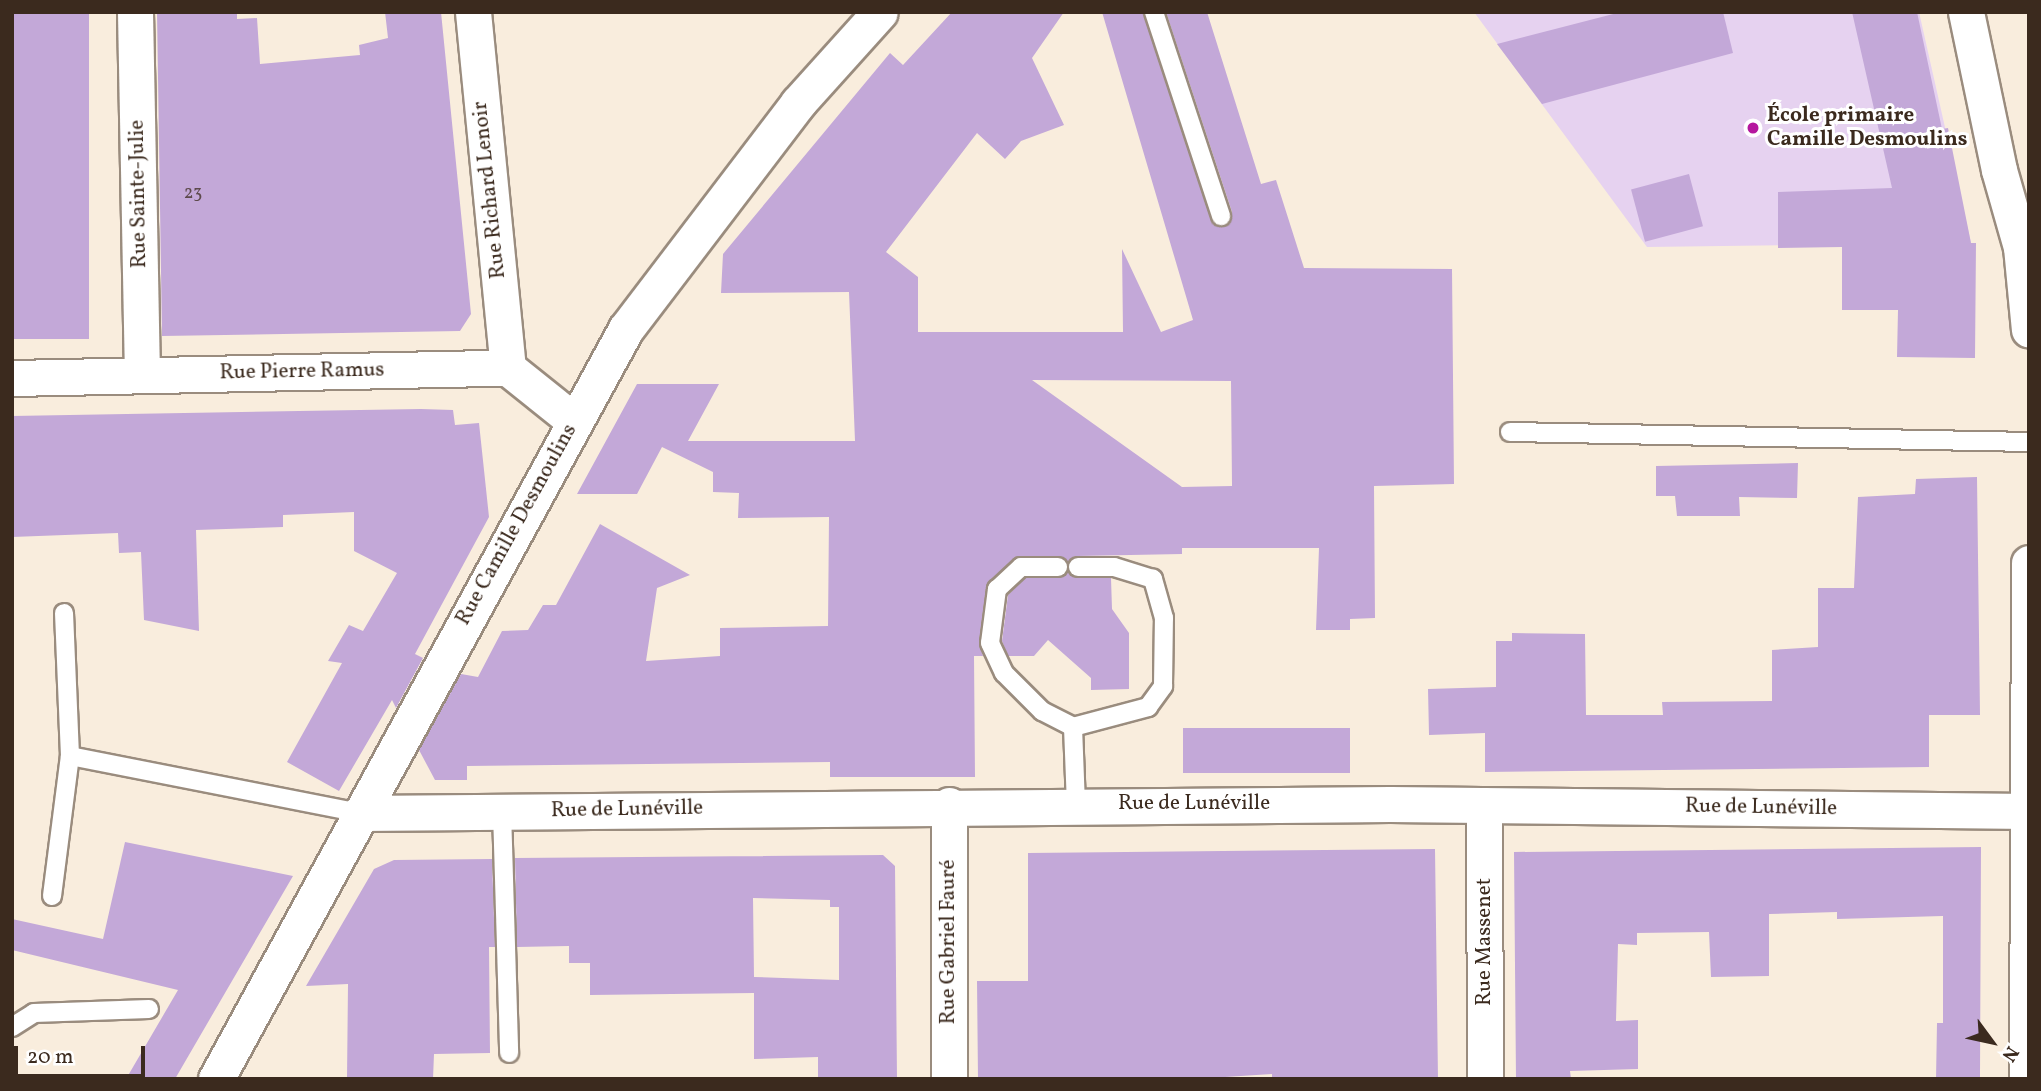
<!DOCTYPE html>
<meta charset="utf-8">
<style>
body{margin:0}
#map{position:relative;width:2041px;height:1091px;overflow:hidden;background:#f9eddd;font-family:Vollkorn,serif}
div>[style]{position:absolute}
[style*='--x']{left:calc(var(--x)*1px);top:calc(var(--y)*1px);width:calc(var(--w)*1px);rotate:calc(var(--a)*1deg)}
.built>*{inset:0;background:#e6d2f0}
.building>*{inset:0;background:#c3a8d8;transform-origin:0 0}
.roads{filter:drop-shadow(2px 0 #9a8c7e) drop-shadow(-2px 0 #9a8c7e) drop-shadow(0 2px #9a8c7e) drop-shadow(0 -2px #9a8c7e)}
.lane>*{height:18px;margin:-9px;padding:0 9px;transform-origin:9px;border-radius:9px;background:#fff}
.street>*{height:35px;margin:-17.5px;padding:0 17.5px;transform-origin:17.5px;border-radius:17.5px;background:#fff}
.dots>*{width:19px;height:19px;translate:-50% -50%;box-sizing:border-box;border:4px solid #fff;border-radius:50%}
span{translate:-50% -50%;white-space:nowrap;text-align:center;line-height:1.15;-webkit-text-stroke:6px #fff;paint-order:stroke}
.number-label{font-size:18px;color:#5d4a4c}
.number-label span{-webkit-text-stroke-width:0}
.poi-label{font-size:21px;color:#3b2a1e;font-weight:700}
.left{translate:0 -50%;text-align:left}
.street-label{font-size:21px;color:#3b2a1e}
.frame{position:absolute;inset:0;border:14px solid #3b2a1e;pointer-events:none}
.north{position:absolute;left:1957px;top:1007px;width:70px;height:70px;-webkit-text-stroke:5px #fff;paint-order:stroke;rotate:123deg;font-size:19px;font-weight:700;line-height:28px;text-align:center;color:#3b2a1e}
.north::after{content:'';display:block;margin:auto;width:24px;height:32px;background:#3b2a1e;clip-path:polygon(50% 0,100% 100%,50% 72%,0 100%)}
.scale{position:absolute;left:14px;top:1046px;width:131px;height:32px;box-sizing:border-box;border:4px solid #3b2a1e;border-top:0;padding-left:9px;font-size:21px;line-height:24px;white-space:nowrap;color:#3b2a1e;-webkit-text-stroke:5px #fff;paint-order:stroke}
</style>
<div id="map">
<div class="built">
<div style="clip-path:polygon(1474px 12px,1919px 12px,1971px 243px,1647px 247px)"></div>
</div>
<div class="building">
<div style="left:12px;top:12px;width:77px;height:327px"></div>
<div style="clip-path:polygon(157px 12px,237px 12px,237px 19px,257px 18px,260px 64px,360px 55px,359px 45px,388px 38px,385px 12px,441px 12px,471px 314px,460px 331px,162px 336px)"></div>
<div style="clip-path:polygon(evenodd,952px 12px,1064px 12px,1032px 58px,1064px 125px,1021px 141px,1005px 159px,977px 133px,886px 252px,918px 277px,918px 332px,1123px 332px,1122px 249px,1161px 332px,1193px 320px,1102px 12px,1143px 12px,1214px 225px,1229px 224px,1232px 212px,1166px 12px,1207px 12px,1261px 184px,1276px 180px,1304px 268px,1452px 269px,1454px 484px,1374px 486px,1375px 618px,1350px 619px,1350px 630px,1316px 630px,1319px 548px,1182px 548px,1182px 554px,1078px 556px,1068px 562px,1059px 556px,1021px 556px,986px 588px,979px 642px,983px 656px,974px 656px,975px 777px,830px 777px,830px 762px,467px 766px,467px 780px,435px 780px,419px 750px,461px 674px,478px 677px,502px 631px,528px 630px,543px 605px,556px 605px,600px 524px,690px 575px,657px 588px,646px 661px,720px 656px,720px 628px,828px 626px,829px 517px,738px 518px,739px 493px,713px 492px,713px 472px,662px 447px,637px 494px,577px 494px,637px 384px,719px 384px,688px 441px,855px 441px,849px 292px,721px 293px,723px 254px,890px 53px,903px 65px,952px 12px,1032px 380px,1231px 381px,1232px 486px,1182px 487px,1032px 380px)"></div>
<div style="clip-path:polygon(1621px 12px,1723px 12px,1733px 53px,1542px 104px,1497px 44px)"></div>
<div style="clip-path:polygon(1852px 12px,1917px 12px,1942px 129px,1948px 128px,1971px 243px,1976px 243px,1975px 358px,1897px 357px,1898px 310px,1842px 310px,1842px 247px,1778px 248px,1778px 192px,1892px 188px)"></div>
<div style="left:1689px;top:174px;width:54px;height:60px;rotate:75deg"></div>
<div style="clip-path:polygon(421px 409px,453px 410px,455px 425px,479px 423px,489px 517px,415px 654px,423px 658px,396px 708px,392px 700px,339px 791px,287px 762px,342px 663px,328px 661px,349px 625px,363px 631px,397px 573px,354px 551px,354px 512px,283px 515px,283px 527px,196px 530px,199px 631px,144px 620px,141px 552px,119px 553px,118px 533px,12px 537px,12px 416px)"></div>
<div style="clip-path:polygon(1798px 463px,1797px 498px,1739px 497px,1740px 516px,1677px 516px,1675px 496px,1656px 496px,1656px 466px)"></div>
<div style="clip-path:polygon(1977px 477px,1980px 715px,1929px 715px,1929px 767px,1485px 772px,1485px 733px,1429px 735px,1428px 689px,1496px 687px,1496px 641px,1512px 641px,1512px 633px,1585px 634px,1586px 715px,1663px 715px,1662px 702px,1772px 701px,1772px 650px,1818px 647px,1818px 588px,1854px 588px,1858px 497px,1915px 494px,1916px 479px)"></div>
<div style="clip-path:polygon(1068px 572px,1077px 578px,1111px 578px,1112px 609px,1129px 633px,1129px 689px,1091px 690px,1091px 678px,1048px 640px,1034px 656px,1008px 656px,1002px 641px,1008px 595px,1025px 578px,1059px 578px)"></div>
<div style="left:1350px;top:728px;width:45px;height:167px;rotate:90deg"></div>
<div style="clip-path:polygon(125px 842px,293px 876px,175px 1079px,126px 1079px,178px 990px,12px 950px,12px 919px,103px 939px)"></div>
<div style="clip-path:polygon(1981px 847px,1980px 1079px,1936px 1079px,1937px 1023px,1943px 1023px,1943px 916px,1837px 919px,1837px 912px,1769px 914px,1769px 976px,1711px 977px,1709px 932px,1637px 933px,1637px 945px,1618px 944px,1616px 1021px,1638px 1020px,1638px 1069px,1570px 1071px,1571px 1079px,1516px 1079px,1514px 852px)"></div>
<div style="clip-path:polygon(1435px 849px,1438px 1079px,1272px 1079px,1272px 1074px,1194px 1079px,978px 1079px,977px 981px,1028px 981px,1028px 853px)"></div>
<div style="clip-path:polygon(evenodd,883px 855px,895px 866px,897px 1079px,818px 1079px,818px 1057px,754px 1059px,754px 993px,590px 995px,590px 963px,569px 963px,569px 946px,517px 947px,515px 858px,883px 855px,753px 898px,830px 900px,830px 907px,839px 907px,839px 980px,754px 977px,753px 898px)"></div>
<div style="clip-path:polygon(492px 859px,495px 947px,489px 947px,490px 1053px,434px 1054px,433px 1079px,347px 1079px,348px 984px,306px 986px,374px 869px,394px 860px)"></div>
</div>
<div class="roads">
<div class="lane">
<div style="--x:1154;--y:12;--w:215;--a:71.8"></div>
<div style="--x:1510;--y:432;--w:519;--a:1.1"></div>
<div style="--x:1058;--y:567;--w:37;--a:180"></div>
<div style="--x:1021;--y:567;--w:33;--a:137"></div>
<div style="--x:997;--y:589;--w:54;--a:97.4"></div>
<div style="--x:990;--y:643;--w:33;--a:65"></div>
<div style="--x:1004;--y:673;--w:54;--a:45"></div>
<div style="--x:1042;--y:711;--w:35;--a:27"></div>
<div style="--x:1073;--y:727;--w:78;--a:87.8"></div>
<div style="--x:1073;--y:727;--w:78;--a:-14.9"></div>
<div style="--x:1148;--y:707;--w:26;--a:-54"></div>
<div style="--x:1163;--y:686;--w:68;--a:-89.2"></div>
<div style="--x:1164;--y:618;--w:41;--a:-105.8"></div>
<div style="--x:1153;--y:579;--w:41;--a:-162.9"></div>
<div style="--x:1114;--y:567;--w:36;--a:180"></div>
<div style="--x:70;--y:756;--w:296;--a:11.1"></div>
<div style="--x:502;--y:811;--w:242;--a:88.3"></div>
<div style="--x:52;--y:896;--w:141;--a:-82.7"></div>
<div style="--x:70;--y:756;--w:143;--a:-92.4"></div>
<div style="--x:12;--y:1027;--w:26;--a:-32"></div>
<div style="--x:34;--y:1013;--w:115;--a:-2"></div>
</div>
<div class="street">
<div style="--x:135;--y:12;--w:363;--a:88.9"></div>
<div style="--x:473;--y:12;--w:358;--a:84.4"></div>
<div style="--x:1966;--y:12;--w:161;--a:78.2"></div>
<div style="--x:1999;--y:170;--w:80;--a:74.1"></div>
<div style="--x:2021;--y:247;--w:83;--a:84.5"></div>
<div style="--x:12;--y:378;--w:496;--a:-1.2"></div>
<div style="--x:508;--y:368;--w:83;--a:38.7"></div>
<div style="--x:1484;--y:805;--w:274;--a:89.8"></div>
<div style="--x:360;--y:813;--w:1030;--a:-0.5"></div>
<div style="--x:1390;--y:804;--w:639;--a:0.63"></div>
<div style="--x:216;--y:1079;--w:855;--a:-61.34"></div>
<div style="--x:626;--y:329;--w:284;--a:-52.7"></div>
<div style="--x:798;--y:103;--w:122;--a:-48"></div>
<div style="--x:949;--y:1079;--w:274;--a:-90"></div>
<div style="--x:2027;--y:1079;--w:516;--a:-89.78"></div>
</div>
</div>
<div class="dots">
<div style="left:1753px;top:128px;background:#b5179e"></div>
</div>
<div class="number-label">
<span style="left:193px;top:194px">23</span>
</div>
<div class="poi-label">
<span class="left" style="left:1767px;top:128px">École primaire<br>Camille Desmoulins</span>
</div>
<div class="street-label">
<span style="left:490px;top:190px;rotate:-96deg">Rue Richard Lenoir</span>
<span style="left:139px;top:194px;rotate:-91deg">Rue Sainte-Julie</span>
<span style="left:302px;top:372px;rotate:-1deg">Rue Pierre Ramus</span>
<span style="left:517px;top:525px;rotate:-61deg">Rue Camille Desmoulins</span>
<span style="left:1194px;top:804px">Rue de Lunéville</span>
<span style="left:1761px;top:808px;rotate:1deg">Rue de Lunéville</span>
<span style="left:627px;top:810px;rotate:-1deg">Rue de Lunéville</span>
<span style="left:949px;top:942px;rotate:-90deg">Rue Gabriel Fauré</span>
<span style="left:1485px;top:942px;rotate:-90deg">Rue Massenet</span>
</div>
<div class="frame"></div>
<div class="north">N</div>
<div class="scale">20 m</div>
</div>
